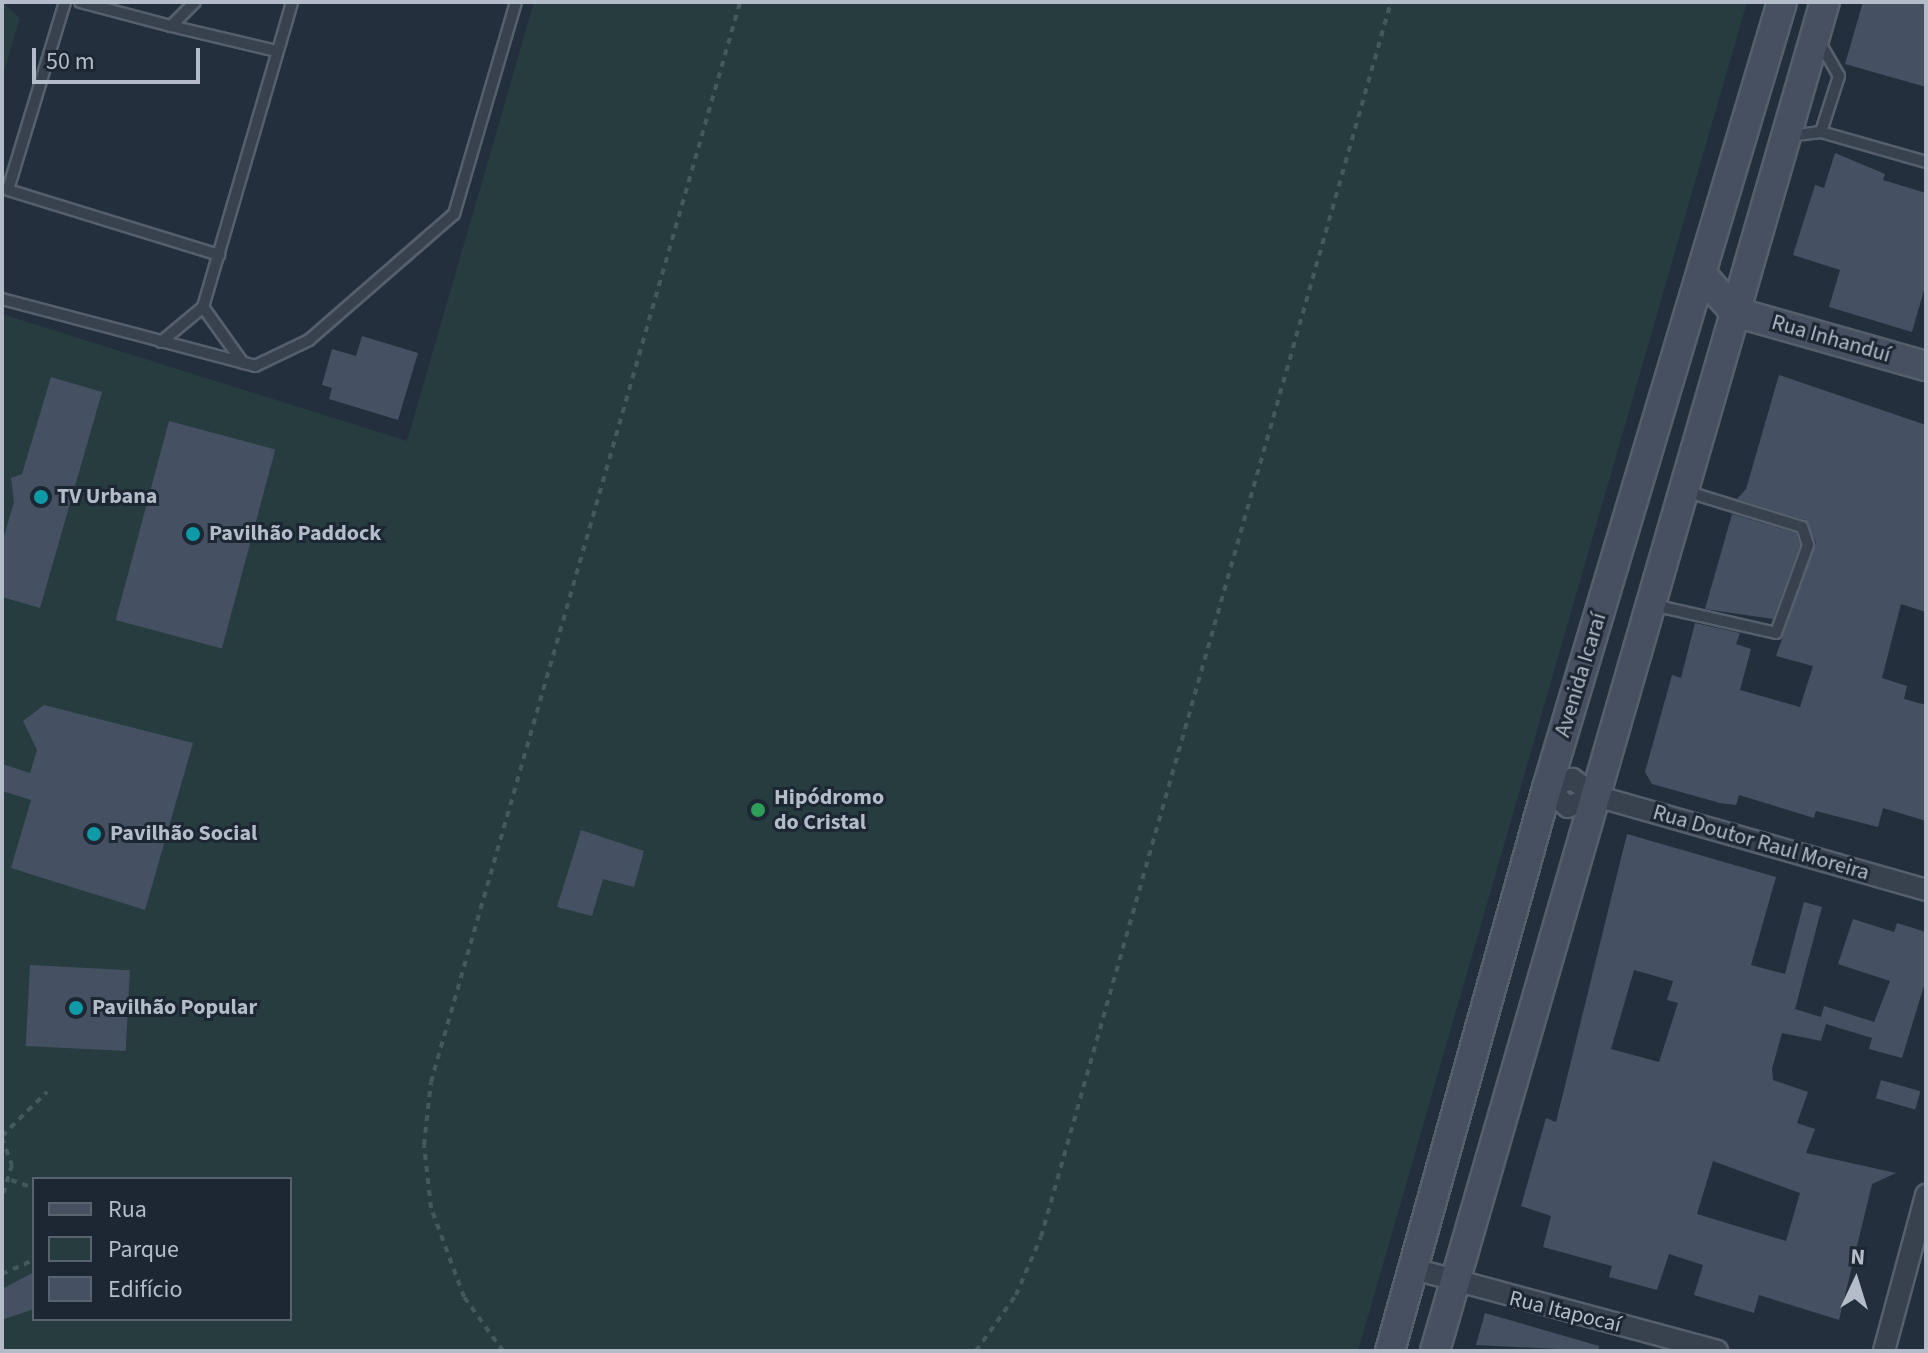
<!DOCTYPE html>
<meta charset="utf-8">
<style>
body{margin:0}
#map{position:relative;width:1928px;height:1353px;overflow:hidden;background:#242f3e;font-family:"Source Sans 3",sans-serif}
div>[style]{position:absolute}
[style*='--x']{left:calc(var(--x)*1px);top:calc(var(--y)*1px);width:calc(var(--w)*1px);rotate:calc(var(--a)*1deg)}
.green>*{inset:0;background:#263c3f}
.building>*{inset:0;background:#455162;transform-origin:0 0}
.path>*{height:4px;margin-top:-2px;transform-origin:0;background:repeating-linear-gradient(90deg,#44595c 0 6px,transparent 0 12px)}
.roads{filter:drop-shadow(2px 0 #565f6c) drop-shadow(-2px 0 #565f6c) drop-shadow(0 2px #565f6c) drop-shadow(0 -2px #565f6c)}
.lane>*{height:10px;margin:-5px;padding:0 5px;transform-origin:5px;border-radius:5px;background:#38414e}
.street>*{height:20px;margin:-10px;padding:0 10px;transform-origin:10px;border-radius:10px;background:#38414e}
.secondary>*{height:28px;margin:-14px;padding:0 14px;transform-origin:14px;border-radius:14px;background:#465061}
.dots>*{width:22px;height:22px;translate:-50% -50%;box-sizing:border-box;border:4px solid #1d2633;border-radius:50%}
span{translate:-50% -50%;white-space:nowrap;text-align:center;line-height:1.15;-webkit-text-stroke:6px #1d2633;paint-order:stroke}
.street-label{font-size:22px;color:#b4bcc9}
.poi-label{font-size:22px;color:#b4bcc9;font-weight:700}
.left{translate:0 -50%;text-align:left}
.frame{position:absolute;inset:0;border:4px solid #b4bcc9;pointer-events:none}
.legend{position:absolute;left:32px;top:1177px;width:260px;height:144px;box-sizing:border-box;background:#1d2633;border:2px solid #59626f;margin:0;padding:10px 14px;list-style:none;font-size:24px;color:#b4bcc9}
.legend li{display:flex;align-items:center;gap:16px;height:40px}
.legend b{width:40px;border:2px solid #59626f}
.north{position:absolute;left:1816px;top:1241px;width:80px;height:80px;-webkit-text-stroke:6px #1d2633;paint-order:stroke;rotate:4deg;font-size:22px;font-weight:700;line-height:32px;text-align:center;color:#b4bcc9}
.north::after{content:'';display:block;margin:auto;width:28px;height:36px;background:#b4bcc9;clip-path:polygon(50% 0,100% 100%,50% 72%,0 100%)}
.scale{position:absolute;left:32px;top:48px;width:168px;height:36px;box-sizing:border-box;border:4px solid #b4bcc9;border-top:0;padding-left:10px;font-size:24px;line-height:28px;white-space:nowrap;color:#b4bcc9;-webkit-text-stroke:6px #1d2633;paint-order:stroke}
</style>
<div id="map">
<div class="green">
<div style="clip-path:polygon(2px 2px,20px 18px,2px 78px)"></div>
<div style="clip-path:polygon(evenodd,534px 2px,1747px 2px,1358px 1351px,2px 1351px,2px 314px,407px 441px,534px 2px,34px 1179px,290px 1179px,290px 1319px,34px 1319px,34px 1179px)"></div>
</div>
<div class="building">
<div style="clip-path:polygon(1863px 2px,1926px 2px,1926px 87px,1845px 64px)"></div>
<div style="clip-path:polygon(1835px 153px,1885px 174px,1883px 180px,1926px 193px,1926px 283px,1912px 332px,1829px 307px,1840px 270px,1793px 255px,1815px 185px,1824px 188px)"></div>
<div style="clip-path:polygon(362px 336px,418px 353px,398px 420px,329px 399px,332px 388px,322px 385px,332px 349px,356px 356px)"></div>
<div style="clip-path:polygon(1779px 375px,1926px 425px,1926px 612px,1901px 604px,1882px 678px,1907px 686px,1904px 699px,1926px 705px,1926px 821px,1883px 808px,1878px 827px,1816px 811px,1814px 818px,1739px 795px,1736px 805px,1720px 803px,1652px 784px,1645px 772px,1672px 675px,1681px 678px,1695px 623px,1740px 633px,1736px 644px,1751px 649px,1740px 690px,1800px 707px,1813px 666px,1776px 656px,1816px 542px,1805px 520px,1737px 499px,1746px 489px)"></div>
<div style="clip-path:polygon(51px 377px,102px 392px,40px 608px,2px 597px,2px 543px,14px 502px,11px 478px,22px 474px)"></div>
<div style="left:169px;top:421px;width:110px;height:206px;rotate:15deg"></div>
<div style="clip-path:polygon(1732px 514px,1796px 533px,1800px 545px,1773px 619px,1705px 609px)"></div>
<div style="clip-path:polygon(44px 705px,193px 743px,145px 910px,11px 868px,31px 800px,2px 791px,2px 764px,30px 773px,37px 750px,23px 721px)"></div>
<div style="clip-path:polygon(581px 830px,644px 851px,634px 887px,603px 879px,592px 916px,557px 907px)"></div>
<div style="clip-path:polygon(evenodd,1627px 834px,1776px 877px,1751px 965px,1785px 974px,1804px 902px,1822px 907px,1795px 1009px,1821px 1017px,1824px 1006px,1874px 1022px,1890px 981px,1838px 964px,1853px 919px,1894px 932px,1897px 923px,1926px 932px,1926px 979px,1902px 1058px,1869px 1049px,1872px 1038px,1826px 1024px,1821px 1041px,1782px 1033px,1772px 1069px,1773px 1080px,1808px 1092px,1797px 1123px,1815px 1129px,1806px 1153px,1896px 1173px,1872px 1184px,1839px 1320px,1759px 1295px,1754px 1313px,1694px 1295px,1703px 1265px,1669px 1254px,1657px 1290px,1609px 1277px,1612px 1266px,1543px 1247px,1551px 1216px,1521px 1206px,1546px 1118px,1556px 1122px,1627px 834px,1634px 970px,1673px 981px,1667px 1000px,1678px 1003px,1659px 1062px,1611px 1049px,1634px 970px,1627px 834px,1713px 1161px,1800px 1193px,1786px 1241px,1697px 1214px,1713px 1161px)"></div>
<div style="left:30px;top:965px;width:100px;height:81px;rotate:3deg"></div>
<div style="left:1881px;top:1080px;width:41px;height:19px;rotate:16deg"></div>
<div style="clip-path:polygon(34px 1272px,34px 1309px,2px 1320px,2px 1289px)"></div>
<div style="clip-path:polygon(1485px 1313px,1599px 1346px,1598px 1351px,1476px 1345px)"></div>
</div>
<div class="path">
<div style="--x:2;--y:1136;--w:63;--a:-44.4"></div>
<div style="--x:2;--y:1138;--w:29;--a:70"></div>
<div style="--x:12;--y:1165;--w:34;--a:107"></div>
<div style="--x:11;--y:1180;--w:24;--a:19"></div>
<div style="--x:2;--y:1274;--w:35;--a:-24"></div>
<div style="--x:503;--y:1351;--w:67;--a:-125.8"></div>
<div style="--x:464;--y:1297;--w:95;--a:-110.3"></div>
<div style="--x:431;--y:1208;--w:63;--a:-96.3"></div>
<div style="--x:424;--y:1145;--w:63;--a:-83.7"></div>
<div style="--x:431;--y:1082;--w:1123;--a:-74.03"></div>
<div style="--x:976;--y:1351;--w:69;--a:-54.5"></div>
<div style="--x:1016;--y:1295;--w:63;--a:-66.7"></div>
<div style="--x:1041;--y:1237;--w:1284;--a:-74.18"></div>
</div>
<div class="roads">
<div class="lane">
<div style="--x:65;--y:2;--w:196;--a:106.9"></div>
<div style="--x:8;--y:190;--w:221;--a:17.1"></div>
<div style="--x:80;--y:2;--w:94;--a:14.8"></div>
<div style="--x:171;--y:26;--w:34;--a:-45"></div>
<div style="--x:171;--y:26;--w:109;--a:13.3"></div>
<div style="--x:1821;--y:132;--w:109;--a:15.9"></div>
<div style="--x:1788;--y:136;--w:33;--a:-7"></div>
<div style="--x:1821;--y:132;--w:59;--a:-72.2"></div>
<div style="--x:1839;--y:76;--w:39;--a:-120"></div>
<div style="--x:2;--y:299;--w:262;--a:14.8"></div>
<div style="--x:255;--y:366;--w:60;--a:-25.7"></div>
<div style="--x:309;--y:340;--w:192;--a:-41"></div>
<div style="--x:454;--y:214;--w:221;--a:-73.7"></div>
<div style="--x:203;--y:307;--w:69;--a:54.5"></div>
<div style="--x:161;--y:342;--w:55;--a:-39.8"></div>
<div style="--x:203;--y:307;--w:318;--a:-73.7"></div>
<div style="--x:1653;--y:605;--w:126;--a:12.8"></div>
<div style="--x:1776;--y:633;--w:94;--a:-70"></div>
<div style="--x:1808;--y:545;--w:19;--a:-108"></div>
<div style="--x:1802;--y:527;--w:122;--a:-162.9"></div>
</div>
<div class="street">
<div style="--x:1596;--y:796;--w:30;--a:159"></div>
<div style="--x:1568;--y:807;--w:28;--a:-138"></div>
<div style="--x:1547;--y:788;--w:27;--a:-20"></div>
<div style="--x:1572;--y:779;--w:29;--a:35"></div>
<div style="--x:1596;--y:796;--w:343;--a:15.9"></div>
<div style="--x:1414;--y:1269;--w:314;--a:15.1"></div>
<div style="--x:1884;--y:1351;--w:162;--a:-74.9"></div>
</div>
<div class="secondary">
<div style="--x:1703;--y:276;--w:48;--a:48.4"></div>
<div style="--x:1735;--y:312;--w:198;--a:15.8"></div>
<div style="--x:1390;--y:1351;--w:584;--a:-74.42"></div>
<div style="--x:1547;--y:788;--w:820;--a:-73.35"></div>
<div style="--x:1435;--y:1351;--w:1404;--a:-73.88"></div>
</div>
</div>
<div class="dots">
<div style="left:41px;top:497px;background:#0f9aa8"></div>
<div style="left:193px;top:534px;background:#0f9aa8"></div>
<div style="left:758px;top:810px;background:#2e9e5b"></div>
<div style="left:94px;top:834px;background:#0f9aa8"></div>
<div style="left:76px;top:1008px;background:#0f9aa8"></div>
</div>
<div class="street-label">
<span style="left:1831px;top:339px;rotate:16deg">Rua Inhanduí</span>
<span style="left:1581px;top:675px;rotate:-73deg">Avenida Icaraí</span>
<span style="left:1761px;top:843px;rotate:16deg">Rua Doutor Raul Moreira</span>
<span style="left:1565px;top:1312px;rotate:14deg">Rua Itapocaí</span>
</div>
<div class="poi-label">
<span class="left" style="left:57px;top:497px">TV Urbana</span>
<span class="left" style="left:209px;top:534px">Pavilhão Paddock</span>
<span class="left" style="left:774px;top:810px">Hipódromo<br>do Cristal</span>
<span class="left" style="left:110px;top:834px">Pavilhão Social</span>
<span class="left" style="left:92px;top:1008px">Pavilhão Popular</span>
</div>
<div class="frame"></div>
<ul class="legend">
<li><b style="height:10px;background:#465061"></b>Rua</li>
<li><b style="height:22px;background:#263c3f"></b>Parque</li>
<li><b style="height:22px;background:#455162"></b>Edifício</li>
</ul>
<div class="north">N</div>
<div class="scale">50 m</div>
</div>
